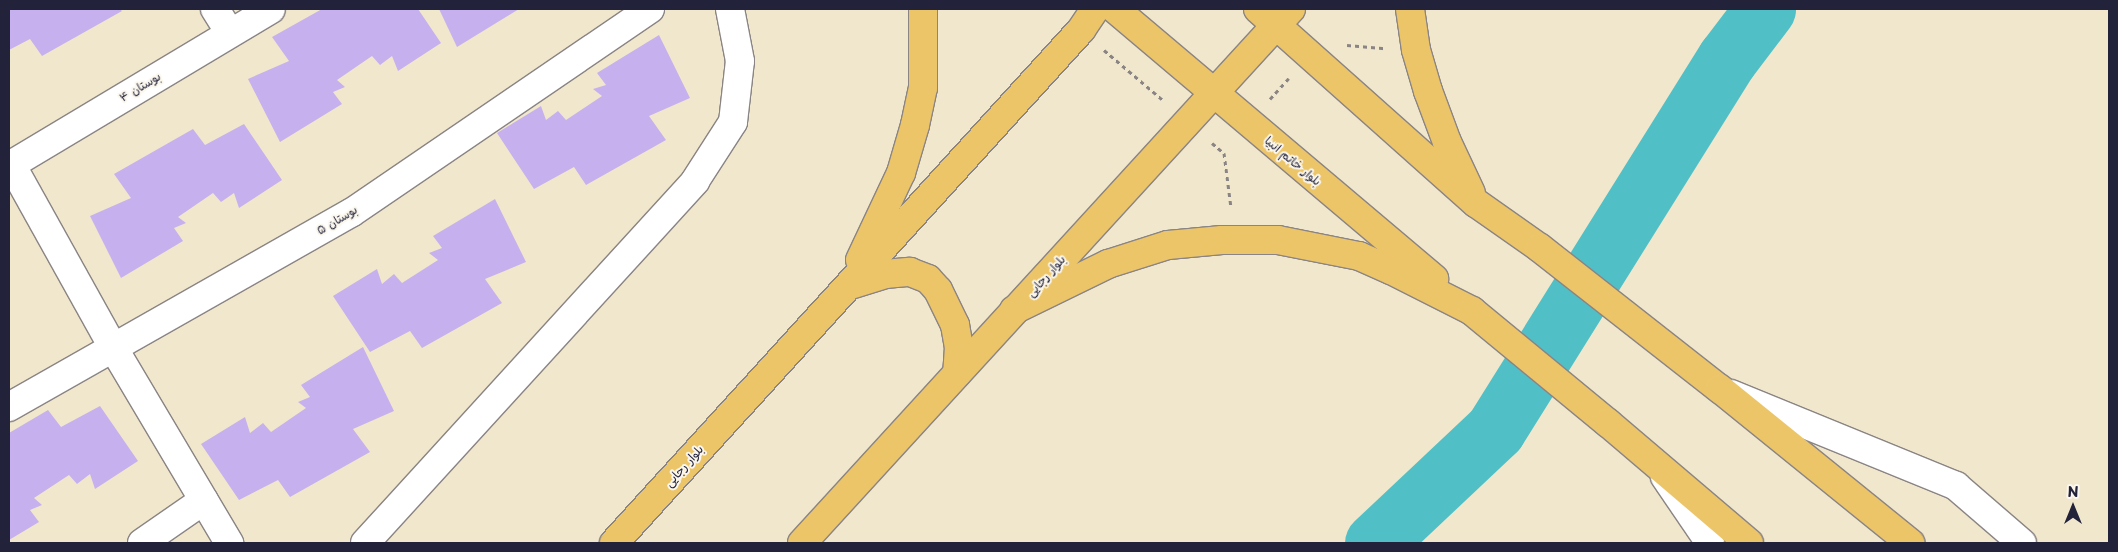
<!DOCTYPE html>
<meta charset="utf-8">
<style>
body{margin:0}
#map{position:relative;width:2118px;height:552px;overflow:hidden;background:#f1e7cd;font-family:"Playpen Sans","Playpen Sans Arabic",sans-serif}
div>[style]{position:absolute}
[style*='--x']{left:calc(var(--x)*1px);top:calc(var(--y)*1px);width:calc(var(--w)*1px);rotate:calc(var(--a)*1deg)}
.river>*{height:61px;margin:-30.5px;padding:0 30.5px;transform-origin:30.5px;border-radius:30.5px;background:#51c0c6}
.building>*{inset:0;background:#c7b0ee}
.path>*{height:3px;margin-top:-1.5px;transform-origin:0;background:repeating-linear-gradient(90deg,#8a8484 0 4px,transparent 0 8px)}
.roads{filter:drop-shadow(1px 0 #8a8484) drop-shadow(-1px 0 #8a8484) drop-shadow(0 1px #8a8484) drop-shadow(0 -1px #8a8484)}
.minor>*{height:28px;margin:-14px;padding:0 14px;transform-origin:14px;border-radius:14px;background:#fff}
.major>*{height:28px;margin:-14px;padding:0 14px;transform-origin:14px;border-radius:14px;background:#edc569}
span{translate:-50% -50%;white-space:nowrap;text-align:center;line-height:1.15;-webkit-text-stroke:4px #fbf7ec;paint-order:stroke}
.street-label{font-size:12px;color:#22223b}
.frame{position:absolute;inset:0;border:10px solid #22223b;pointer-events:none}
.north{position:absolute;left:2048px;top:482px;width:50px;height:50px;-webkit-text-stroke:4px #fbf7ec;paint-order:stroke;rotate:0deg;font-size:14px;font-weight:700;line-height:20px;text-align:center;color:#22223b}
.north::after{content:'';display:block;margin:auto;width:18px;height:22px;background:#22223b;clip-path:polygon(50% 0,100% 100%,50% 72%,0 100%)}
</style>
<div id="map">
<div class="river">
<div style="--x:1375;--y:543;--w:165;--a:-43.3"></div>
<div style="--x:1495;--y:430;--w:438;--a:-58"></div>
<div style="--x:1727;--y:59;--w:63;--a:-52.8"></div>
</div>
<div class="building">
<div style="clip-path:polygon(9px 9px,120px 9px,122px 11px,42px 56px,30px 39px,9px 50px)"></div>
<div style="clip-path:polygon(322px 9px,418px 9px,441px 43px,398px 71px,392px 56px,380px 65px,372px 56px,337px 80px,345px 87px,333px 92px,342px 104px,280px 142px,248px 79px,289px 61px,272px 37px)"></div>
<div style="clip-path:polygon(439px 9px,519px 9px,457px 47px)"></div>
<div style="clip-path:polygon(659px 35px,690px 98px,649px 116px,666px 140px,586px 185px,574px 167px,534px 189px,497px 133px,541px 106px,546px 120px,558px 111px,566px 120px,602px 96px,593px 89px,606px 85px,597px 73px)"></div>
<div style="clip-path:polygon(244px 124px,282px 180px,239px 208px,234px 193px,221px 202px,213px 193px,178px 217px,186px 223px,174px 228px,183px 241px,121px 278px,90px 216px,131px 198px,114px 174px,193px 129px,205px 145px)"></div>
<div style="clip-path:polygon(495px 199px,526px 262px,485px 279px,502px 303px,422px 348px,410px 331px,370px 352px,333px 296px,377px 269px,382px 284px,394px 274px,402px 283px,438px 260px,429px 253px,442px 248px,433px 236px)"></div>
<div style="clip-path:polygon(363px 347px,394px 411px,353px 429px,370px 452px,290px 497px,278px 480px,239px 500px,201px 444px,245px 417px,250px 433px,263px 423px,271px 432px,306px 408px,298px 402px,310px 397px,301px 385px)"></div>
<div style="clip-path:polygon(100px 406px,138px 461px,95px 489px,90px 474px,77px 484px,69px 475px,34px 498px,42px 505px,30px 510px,39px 522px,9px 540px,9px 433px,48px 410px,61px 427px)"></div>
</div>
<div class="path">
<div style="--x:1347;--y:45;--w:38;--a:5"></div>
<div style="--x:1104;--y:50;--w:79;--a:40.4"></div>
<div style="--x:1270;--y:99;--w:28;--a:-48"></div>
<div style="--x:1212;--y:143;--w:16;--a:40"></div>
<div style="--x:1224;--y:153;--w:55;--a:82.7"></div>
</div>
<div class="roads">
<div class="minor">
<div style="--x:215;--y:9;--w:28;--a:58"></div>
<div style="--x:11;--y:164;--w:212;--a:60.9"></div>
<div style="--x:114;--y:349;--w:226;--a:59.3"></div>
<div style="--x:9;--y:166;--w:305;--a:-30.9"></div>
<div style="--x:1731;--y:394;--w:243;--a:22.2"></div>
<div style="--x:1956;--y:486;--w:87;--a:40.8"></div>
<div style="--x:9;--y:407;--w:393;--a:-29.6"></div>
<div style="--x:351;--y:213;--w:362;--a:-34.3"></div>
<div style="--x:1665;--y:477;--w:80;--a:55.7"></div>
<div style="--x:142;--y:543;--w:75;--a:-34.7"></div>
<div style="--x:365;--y:543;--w:490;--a:-47.6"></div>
<div style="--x:695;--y:181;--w:70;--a:-57.2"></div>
<div style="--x:733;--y:122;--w:61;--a:-83.5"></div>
<div style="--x:740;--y:61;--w:53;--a:-100.9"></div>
</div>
<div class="major">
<div style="--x:1115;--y:9;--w:418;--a:40.2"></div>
<div style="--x:1258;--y:9;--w:292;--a:41.7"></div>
<div style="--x:1476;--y:203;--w:78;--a:35.1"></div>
<div style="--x:1540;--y:248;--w:229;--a:38.1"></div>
<div style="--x:1720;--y:389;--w:245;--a:39"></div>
<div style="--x:1410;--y:9;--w:41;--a:81.7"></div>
<div style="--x:1416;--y:50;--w:43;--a:73.7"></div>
<div style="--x:1428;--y:91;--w:54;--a:69.6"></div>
<div style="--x:1447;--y:142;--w:56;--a:64.8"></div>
<div style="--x:860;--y:260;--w:96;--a:-64.8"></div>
<div style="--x:901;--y:173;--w:50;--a:-73.7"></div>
<div style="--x:915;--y:125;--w:38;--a:-78"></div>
<div style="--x:923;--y:88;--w:79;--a:-90"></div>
<div style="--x:850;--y:285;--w:37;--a:-17"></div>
<div style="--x:885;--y:274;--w:25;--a:-5"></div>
<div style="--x:910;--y:272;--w:19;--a:21"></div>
<div style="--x:928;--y:279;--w:15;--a:48"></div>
<div style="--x:938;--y:290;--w:39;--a:64"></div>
<div style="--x:955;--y:325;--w:22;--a:80"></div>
<div style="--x:959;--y:347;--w:26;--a:94"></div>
<div style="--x:1014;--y:310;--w:105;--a:-26.1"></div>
<div style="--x:1108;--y:264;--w:63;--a:-17.6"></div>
<div style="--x:1168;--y:245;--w:54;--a:-5.3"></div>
<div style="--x:1222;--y:240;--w:56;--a:0"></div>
<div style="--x:1278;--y:240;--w:83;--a:11.2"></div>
<div style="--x:1359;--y:256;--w:35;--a:24"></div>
<div style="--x:1391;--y:270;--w:91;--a:26.8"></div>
<div style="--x:1472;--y:311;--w:176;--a:39.5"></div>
<div style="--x:1608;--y:423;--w:185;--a:40.4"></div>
<div style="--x:614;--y:543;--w:694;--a:-47.69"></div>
<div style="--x:1081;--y:30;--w:25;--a:-56"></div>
<div style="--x:802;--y:543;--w:724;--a:-47.52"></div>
</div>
</div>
<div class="street-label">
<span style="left:140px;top:87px;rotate:-31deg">بوستان ۴</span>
<span style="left:1293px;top:161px;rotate:40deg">بلوار خاتم انبیا</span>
<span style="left:337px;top:220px;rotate:-31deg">بوستان ۵</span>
<span style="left:1046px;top:276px;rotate:-48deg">بلوار رجایی</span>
<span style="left:684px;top:466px;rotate:-48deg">بلوار رجایی</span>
</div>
<div class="frame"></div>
<div class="north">N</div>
</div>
